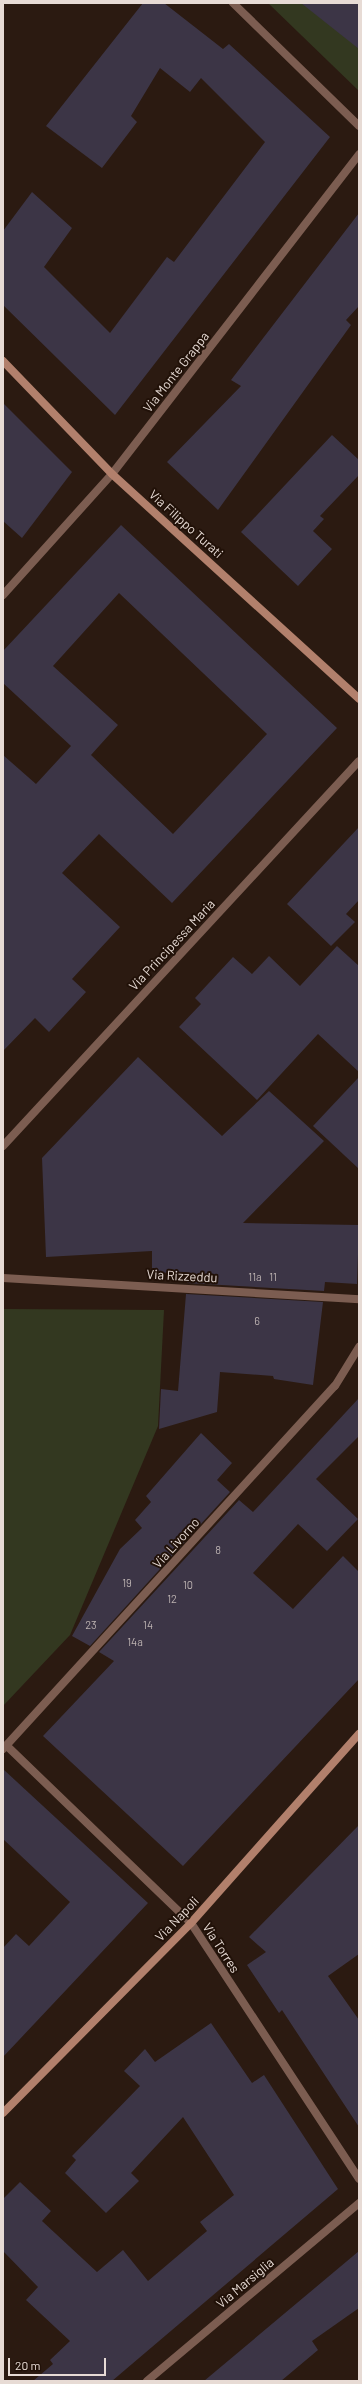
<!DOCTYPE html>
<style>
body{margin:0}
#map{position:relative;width:362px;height:2384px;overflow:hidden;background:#2b1a11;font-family:Barlow,sans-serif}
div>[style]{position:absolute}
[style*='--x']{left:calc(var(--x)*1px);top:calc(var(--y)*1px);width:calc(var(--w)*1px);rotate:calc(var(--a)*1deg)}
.green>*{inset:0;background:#333820}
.building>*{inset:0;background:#3c3546}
.street>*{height:8px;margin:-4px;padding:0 4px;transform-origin:4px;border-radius:4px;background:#7c5d51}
.secondary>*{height:8px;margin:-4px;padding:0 4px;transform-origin:4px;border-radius:4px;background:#b2806c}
span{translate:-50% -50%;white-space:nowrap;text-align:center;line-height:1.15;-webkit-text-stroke:4px #211108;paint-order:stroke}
.number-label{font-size:11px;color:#bcb2b1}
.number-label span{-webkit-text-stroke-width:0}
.street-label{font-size:13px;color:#e7dbd5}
.frame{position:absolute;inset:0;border:4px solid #e7dbd5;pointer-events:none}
.scale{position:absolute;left:8px;top:2358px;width:98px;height:18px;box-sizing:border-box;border:2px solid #e7dbd5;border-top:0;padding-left:5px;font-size:12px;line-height:14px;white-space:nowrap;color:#e7dbd5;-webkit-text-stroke:3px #211108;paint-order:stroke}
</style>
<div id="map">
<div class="green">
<div style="clip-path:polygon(268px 3px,359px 3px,359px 91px)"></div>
<div style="clip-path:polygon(3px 1309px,164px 1310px,158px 1426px,70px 1635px,3px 1706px)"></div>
</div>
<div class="building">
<div style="clip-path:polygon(143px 3px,164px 3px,223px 49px,229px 44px,330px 137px,115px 415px,3px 305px,3px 231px,32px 192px,72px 228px,44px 267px,110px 333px,167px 257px,174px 262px,265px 142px,201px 78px,190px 92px,160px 68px,131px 116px,137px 122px,102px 168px,46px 126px)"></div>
<div style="clip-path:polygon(301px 3px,359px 3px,359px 49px)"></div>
<div style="clip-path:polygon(359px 213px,359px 306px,346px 320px,351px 325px,218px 510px,167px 462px,241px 386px,231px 380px)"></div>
<div style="clip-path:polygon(3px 403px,72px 472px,22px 538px,3px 521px)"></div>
<div style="clip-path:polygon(332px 435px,359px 460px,359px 475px,320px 516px,324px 519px,313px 531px,332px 549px,298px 586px,241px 532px)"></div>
<div style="clip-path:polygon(evenodd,121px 525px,337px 728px,172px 903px,99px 834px,62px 873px,120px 927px,72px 979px,86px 992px,49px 1032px,35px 1018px,3px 1051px,3px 755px,36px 784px,71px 746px,3px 683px,3px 651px,121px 525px,119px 593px,267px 734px,173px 834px,91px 755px,118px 725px,53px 666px,119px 593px)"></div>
<div style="clip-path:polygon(359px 827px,359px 900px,346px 914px,355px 922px,331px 946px,287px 904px)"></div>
<div style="clip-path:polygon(337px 946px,359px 966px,359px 1072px,318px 1034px,257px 1100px,179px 1027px,201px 1004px,195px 998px,233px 957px,252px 974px,269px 956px,300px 986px)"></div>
<div style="clip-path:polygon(138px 1057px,222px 1136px,269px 1091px,324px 1141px,243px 1223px,359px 1225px,357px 1284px,325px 1282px,324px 1291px,187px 1283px,188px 1274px,152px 1272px,152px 1251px,46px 1257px,42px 1158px)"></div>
<div style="clip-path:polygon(359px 1077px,359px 1169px,313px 1126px)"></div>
<div style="clip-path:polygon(186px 1294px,323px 1302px,313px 1385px,274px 1379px,273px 1376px,220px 1372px,217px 1412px,159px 1429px,161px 1389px,178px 1391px)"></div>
<div style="clip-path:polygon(359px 1398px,359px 1436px,316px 1479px,358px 1519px,327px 1551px,298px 1524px,253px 1573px,293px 1609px,343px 1556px,359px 1572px,359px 1679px,183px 1866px,43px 1736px,114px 1661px,99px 1652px,239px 1500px,253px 1512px)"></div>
<div style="clip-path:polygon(201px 1433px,232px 1463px,217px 1480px,230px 1492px,90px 1646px,72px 1636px,120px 1549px,142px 1528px,135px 1520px,151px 1502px,146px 1496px)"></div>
<div style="clip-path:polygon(3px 1769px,148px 1903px,3px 2057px,3px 1948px,16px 1934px,29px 1946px,70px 1902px,3px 1839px)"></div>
<div style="clip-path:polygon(359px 1825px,359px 1954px,328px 1976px,359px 2020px,359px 2127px,282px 2010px,279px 2013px,247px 1965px,266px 1952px,249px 1937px)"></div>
<div style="clip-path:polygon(211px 2023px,252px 2083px,264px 2075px,338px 2189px,112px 2381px,33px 2381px,53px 2364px,50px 2360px,70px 2341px,26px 2300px,38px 2287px,3px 2251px,3px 2199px,20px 2182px,51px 2211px,42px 2221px,97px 2272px,123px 2250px,148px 2281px,207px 2231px,200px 2222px,234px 2195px,183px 2117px,131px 2173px,139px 2181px,106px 2213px,65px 2173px,76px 2160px,72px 2156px,140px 2086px,124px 2071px,145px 2049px,155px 2062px)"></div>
<div style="clip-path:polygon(359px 2251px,359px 2308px,312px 2341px,318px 2350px,281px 2381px,204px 2381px)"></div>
</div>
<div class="street">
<div style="--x:233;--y:3;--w:176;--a:44.3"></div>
<div style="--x:3;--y:595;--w:163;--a:-48"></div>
<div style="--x:112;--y:474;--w:404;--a:-52.3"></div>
<div style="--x:3;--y:1146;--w:524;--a:-47.24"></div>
<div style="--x:3;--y:1278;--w:357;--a:3.4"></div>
<div style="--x:7;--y:1746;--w:255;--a:43.9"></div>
<div style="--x:191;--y:1923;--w:306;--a:56.7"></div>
<div style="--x:3;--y:1749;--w:492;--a:-47.6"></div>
<div style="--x:335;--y:1386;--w:46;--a:-58.4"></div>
<div style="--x:147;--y:2381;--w:277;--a:-40"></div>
</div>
<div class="secondary">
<div style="--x:3;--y:361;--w:157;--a:46"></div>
<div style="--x:112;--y:474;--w:334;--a:42.3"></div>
<div style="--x:3;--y:2113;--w:267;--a:-45.3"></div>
<div style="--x:191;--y:1923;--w:253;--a:-48.4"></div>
</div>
<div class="number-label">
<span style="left:255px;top:1277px">11a</span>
<span style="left:273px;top:1277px">11</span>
<span style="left:257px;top:1321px">6</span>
<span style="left:218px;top:1550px">8</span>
<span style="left:127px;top:1583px">19</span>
<span style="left:188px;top:1585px">10</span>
<span style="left:172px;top:1599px">12</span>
<span style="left:91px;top:1625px">23</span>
<span style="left:148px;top:1625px">14</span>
<span style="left:135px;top:1642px">14a</span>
</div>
<div class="street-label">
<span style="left:176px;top:372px;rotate:-52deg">Via Monte Grappa</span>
<span style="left:186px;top:524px;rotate:42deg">Via Filippo Turati</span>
<span style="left:172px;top:945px;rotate:-47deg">Via Principessa Maria</span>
<span style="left:182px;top:1276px;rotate:3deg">Via Rizzeddu</span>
<span style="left:176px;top:1543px;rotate:-48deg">Via Livorno</span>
<span style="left:177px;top:1919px;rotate:-46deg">Via Napoli</span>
<span style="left:221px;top:1948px;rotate:57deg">Via Torres</span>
<span style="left:245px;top:2283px;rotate:-40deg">Via Marsiglia</span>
</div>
<div class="frame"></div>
<div class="scale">20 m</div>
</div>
